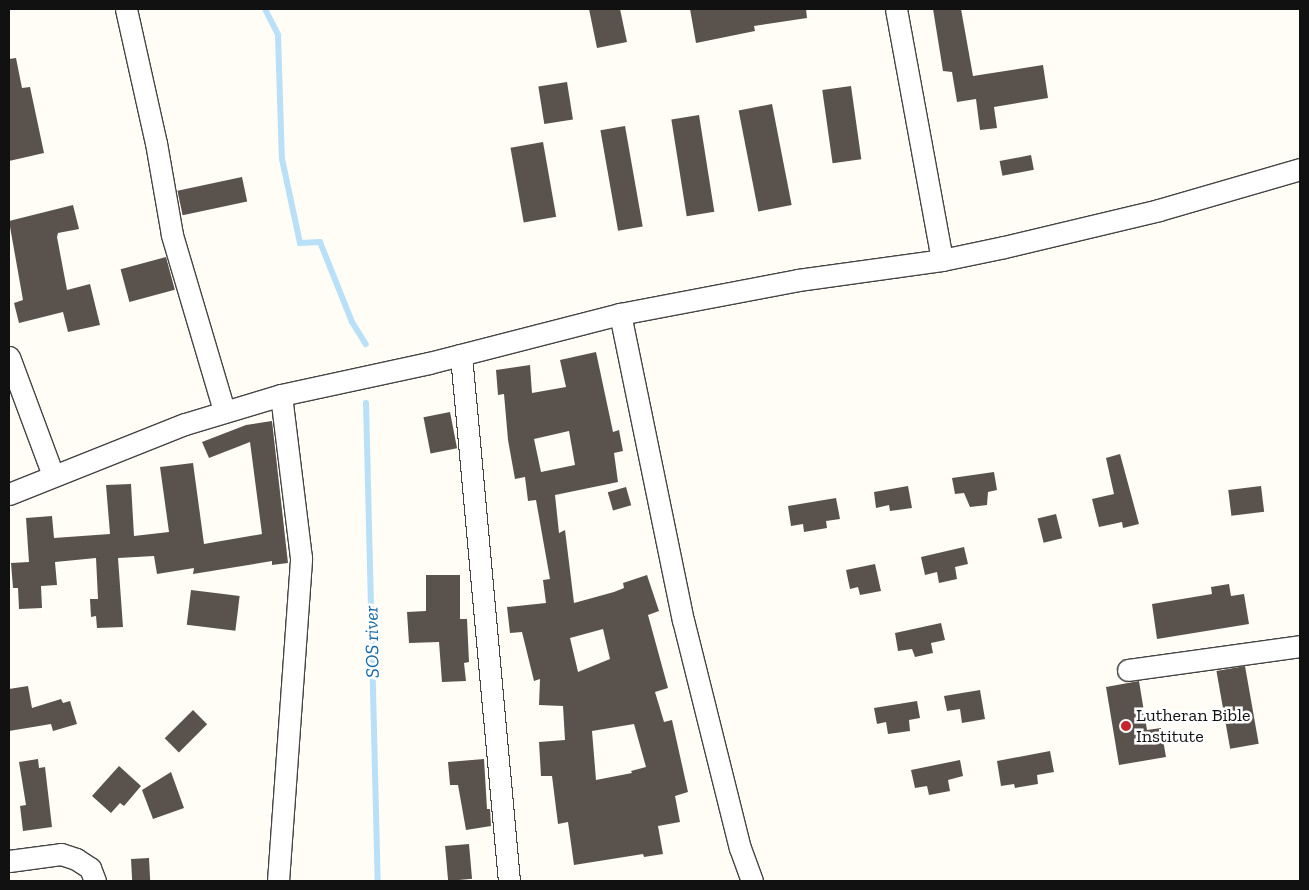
<!DOCTYPE html>
<style>
body{margin:0}
#map{position:relative;width:1309px;height:890px;overflow:hidden;background:#fffdf5;font-family:"Zilla Slab",serif}
div>[style]{position:absolute}
[style*='--x']{left:calc(var(--x)*1px);top:calc(var(--y)*1px);width:calc(var(--w)*1px);rotate:calc(var(--a)*1deg)}
.stream>*{height:6px;margin:-3px;padding:0 3px;transform-origin:3px;border-radius:3px;background:#b9e0f7}
.building>*{inset:0;background:#5a524d;transform-origin:0 0}
.roads{filter:drop-shadow(1px 0 #444) drop-shadow(-1px 0 #444) drop-shadow(0 1px #444) drop-shadow(0 -1px #444)}
.minor>*{height:21px;margin:-10.5px;padding:0 10.5px;transform-origin:10.5px;border-radius:10.5px;background:#fff}
.dots>*{width:14px;height:14px;translate:-50% -50%;box-sizing:border-box;border:2px solid #fff;border-radius:50%}
span{translate:-50% -50%;white-space:nowrap;text-align:center;line-height:1.15;-webkit-text-stroke:5px #fff;paint-order:stroke}
.poi-label{font-size:18px;color:#111}
.left{translate:0 -50%;text-align:left}
.water-label{font-size:19px;color:#1768a6;font-style:italic}
.frame{position:absolute;inset:0;border:10px solid #111;pointer-events:none}
</style>
<div id="map">
<div class="stream">
<div style="--x:265;--y:9;--w:29;--a:63"></div>
<div style="--x:278;--y:35;--w:124;--a:88.2"></div>
<div style="--x:282;--y:159;--w:86;--a:77.9"></div>
<div style="--x:300;--y:243;--w:20;--a:-3"></div>
<div style="--x:320;--y:242;--w:86;--a:68.2"></div>
<div style="--x:352;--y:322;--w:26;--a:58"></div>
<div style="--x:366;--y:403;--w:478;--a:88.6"></div>
</div>
<div class="building">
<div style="clip-path:polygon(589px 9px,620px 9px,627px 42px,597px 48px)"></div>
<div style="clip-path:polygon(690px 9px,806px 9px,807px 18px,754px 26px,755px 31px,696px 43px)"></div>
<div style="clip-path:polygon(933px 9px,961px 9px,973px 76px,1043px 65px,1048px 98px,994px 107px,997px 128px,980px 130px,976px 99px,957px 102px,952px 72px,943px 71px)"></div>
<div style="clip-path:polygon(16px 58px,22px 88px,30px 87px,44px 153px,9px 161px,9px 59px)"></div>
<div style="left:567px;top:82px;width:38px;height:29px;rotate:81deg"></div>
<div style="left:851px;top:86px;width:74px;height:29px;rotate:82deg"></div>
<div style="left:772px;top:104px;width:103px;height:34px;rotate:79deg"></div>
<div style="left:699px;top:115px;width:98px;height:28px;rotate:81deg"></div>
<div style="left:625px;top:126px;width:102px;height:25px;rotate:80deg"></div>
<div style="left:543px;top:142px;width:76px;height:33px;rotate:80deg"></div>
<div style="left:1031px;top:155px;width:15px;height:32px;rotate:79deg"></div>
<div style="left:242px;top:177px;width:25px;height:66px;rotate:78deg"></div>
<div style="clip-path:polygon(73px 205px,79px 229px,58px 233px,57px 237px,67px 290px,90px 284px,100px 325px,68px 332px,63px 312px,19px 323px,14px 303px,23px 300px,9px 221px)"></div>
<div style="left:166px;top:257px;width:34px;height:47px;rotate:75deg"></div>
<div style="clip-path:polygon(evenodd,596px 352px,613px 432px,619px 430px,623px 451px,614px 453px,618px 482px,555px 495px,559px 533px,565px 530px,574px 603px,614px 592px,624px 588px,623px 583px,647px 575px,659px 611px,648px 615px,668px 688px,655px 692px,664px 722px,672px 720px,688px 792px,675px 796px,680px 822px,658px 826px,663px 854px,644px 857px,643px 854px,574px 865px,568px 822px,558px 824px,552px 776px,541px 776px,539px 742px,565px 740px,563px 706px,539px 705px,540px 679px,534px 681px,522px 632px,510px 633px,507px 607px,546px 603px,543px 580px,550px 579px,536px 500px,528px 501px,525px 477px,515px 479px,508px 440px,504px 394px,498px 395px,496px 370px,530px 365px,532px 393px,566px 387px,560px 360px,596px 352px,569px 431px,575px 465px,541px 472px,534px 439px,569px 431px,596px 352px,603px 629px,610px 659px,578px 672px,570px 638px,603px 629px,596px 352px,634px 724px,646px 767px,631px 771px,632px 773px,596px 780px,592px 731px,634px 724px)"></div>
<div style="left:450px;top:412px;width:37px;height:27px;rotate:79deg"></div>
<div style="clip-path:polygon(272px 421px,288px 563px,272px 565px,272px 561px,193px 574px,194px 568px,157px 574px,154px 556px,118px 558px,123px 627px,97px 628px,96px 616px,91px 617px,90px 599px,98px 599px,96px 558px,55px 562px,57px 585px,41px 586px,42px 608px,19px 609px,18px 588px,13px 588px,11px 563px,29px 562px,26px 518px,52px 516px,54px 538px,110px 534px,106px 485px,131px 484px,134px 536px,169px 532px,160px 467px,193px 463px,204px 544px,262px 534px,250px 442px,209px 458px,202px 442px,246px 425px)"></div>
<div style="clip-path:polygon(1120px 454px,1139px 524px,1123px 528px,1122px 522px,1099px 527px,1092px 499px,1114px 494px,1106px 458px)"></div>
<div style="clip-path:polygon(994px 472px,997px 490px,988px 492px,987px 505px,970px 507px,964px 493px,955px 494px,952px 478px)"></div>
<div style="clip-path:polygon(908px 486px,912px 508px,890px 511px,889px 505px,876px 508px,874px 492px)"></div>
<div style="left:1261px;top:486px;width:26px;height:33px;rotate:83deg"></div>
<div style="left:626px;top:487px;width:19px;height:19px;rotate:74deg"></div>
<div style="clip-path:polygon(836px 498px,840px 519px,826px 521px,827px 528px,804px 532px,803px 524px,791px 526px,788px 506px)"></div>
<div style="left:1056px;top:514px;width:25px;height:19px;rotate:76deg"></div>
<div style="clip-path:polygon(964px 547px,968px 564px,955px 567px,957px 579px,939px 583px,937px 572px,925px 575px,921px 557px)"></div>
<div style="clip-path:polygon(875px 564px,881px 591px,860px 595px,858px 587px,850px 589px,846px 570px)"></div>
<div style="clip-path:polygon(426px 575px,460px 575px,460px 619px,467px 619px,469px 662px,464px 663px,466px 681px,442px 682px,439px 642px,409px 643px,407px 612px,426px 611px)"></div>
<div style="clip-path:polygon(1229px 584px,1231px 596px,1244px 594px,1249px 624px,1157px 639px,1152px 604px,1212px 594px,1211px 587px)"></div>
<div style="left:191px;top:590px;width:49px;height:35px;rotate:7deg"></div>
<div style="clip-path:polygon(941px 623px,945px 640px,931px 643px,933px 653px,915px 657px,912px 649px,898px 651px,895px 633px)"></div>
<div style="left:1245px;top:666px;width:79px;height:29px;rotate:80deg"></div>
<div style="clip-path:polygon(1139px 681px,1147px 730px,1161px 728px,1166px 757px,1119px 765px,1106px 687px)"></div>
<div style="clip-path:polygon(28px 686px,32px 708px,61px 699px,63px 703px,70px 701px,77px 724px,53px 731px,51px 724px,9px 731px,9px 689px)"></div>
<div style="clip-path:polygon(980px 690px,985px 719px,962px 723px,960px 709px,947px 711px,944px 696px)"></div>
<div style="clip-path:polygon(917px 701px,920px 718px,909px 720px,910px 731px,888px 734px,886px 722px,877px 724px,874px 708px)"></div>
<div style="left:193px;top:710px;width:20px;height:40px;rotate:45deg"></div>
<div style="clip-path:polygon(1050px 751px,1054px 772px,1037px 775px,1038px 784px,1015px 788px,1014px 784px,1001px 786px,997px 761px)"></div>
<div style="clip-path:polygon(38px 759px,39px 768px,45px 767px,52px 827px,23px 831px,20px 806px,26px 805px,19px 762px)"></div>
<div style="clip-path:polygon(484px 759px,487px 809px,490px 809px,491px 826px,466px 830px,458px 785px,450px 785px,448px 762px)"></div>
<div style="clip-path:polygon(960px 760px,963px 776px,948px 780px,950px 791px,929px 795px,927px 786px,915px 788px,911px 770px)"></div>
<div style="clip-path:polygon(119px 766px,141px 786px,124px 806px,120px 803px,111px 813px,92px 796px)"></div>
<div style="clip-path:polygon(171px 772px,184px 808px,153px 819px,142px 790px)"></div>
<div style="left:469px;top:844px;width:35px;height:24px;rotate:85deg"></div>
<div style="left:149px;top:858px;width:22px;height:18px;rotate:87deg"></div>
</div>
<div class="roads">
<div class="minor">
<div style="--x:126;--y:9;--w:137;--a:77.4"></div>
<div style="--x:156;--y:143;--w:93;--a:80.1"></div>
<div style="--x:172;--y:235;--w:184;--a:73.5"></div>
<div style="--x:896;--y:9;--w:255;--a:79.6"></div>
<div style="--x:620;--y:314;--w:312;--a:78.4"></div>
<div style="--x:683;--y:620;--w:235;--a:76"></div>
<div style="--x:740;--y:848;--w:35;--a:70"></div>
<div style="--x:461;--y:355;--w:528;--a:84.79"></div>
<div style="--x:9;--y:357;--w:126;--a:69.6"></div>
<div style="--x:9;--y:494;--w:189;--a:-21.7"></div>
<div style="--x:185;--y:424;--w:100;--a:-16.8"></div>
<div style="--x:281;--y:395;--w:151;--a:-12.2"></div>
<div style="--x:429;--y:363;--w:197;--a:-14.4"></div>
<div style="--x:620;--y:314;--w:181;--a:-10.8"></div>
<div style="--x:798;--y:280;--w:145;--a:-7.9"></div>
<div style="--x:942;--y:260;--w:63;--a:-11.8"></div>
<div style="--x:1004;--y:247;--w:159;--a:-13.4"></div>
<div style="--x:1159;--y:210;--w:147;--a:-16.2"></div>
<div style="--x:1128;--y:670;--w:174;--a:-7.9"></div>
<div style="--x:9;--y:861;--w:52;--a:-7.7"></div>
<div style="--x:61;--y:854;--w:16;--a:18"></div>
<div style="--x:76;--y:859;--w:17;--a:33"></div>
<div style="--x:90;--y:868;--w:14;--a:69"></div>
<div style="--x:278;--y:881;--w:324;--a:-85.9"></div>
<div style="--x:301;--y:558;--w:164;--a:-97"></div>
</div>
</div>
<div class="dots">
<div style="left:1126px;top:726px;background:#c4262e"></div>
</div>
<div class="poi-label">
<span class="left" style="left:1136px;top:726px">Lutheran Bible<br>Institute</span>
</div>
<div class="water-label">
<span style="left:372px;top:642px;rotate:-91deg">SOS river</span>
</div>
<div class="frame"></div>
</div>
